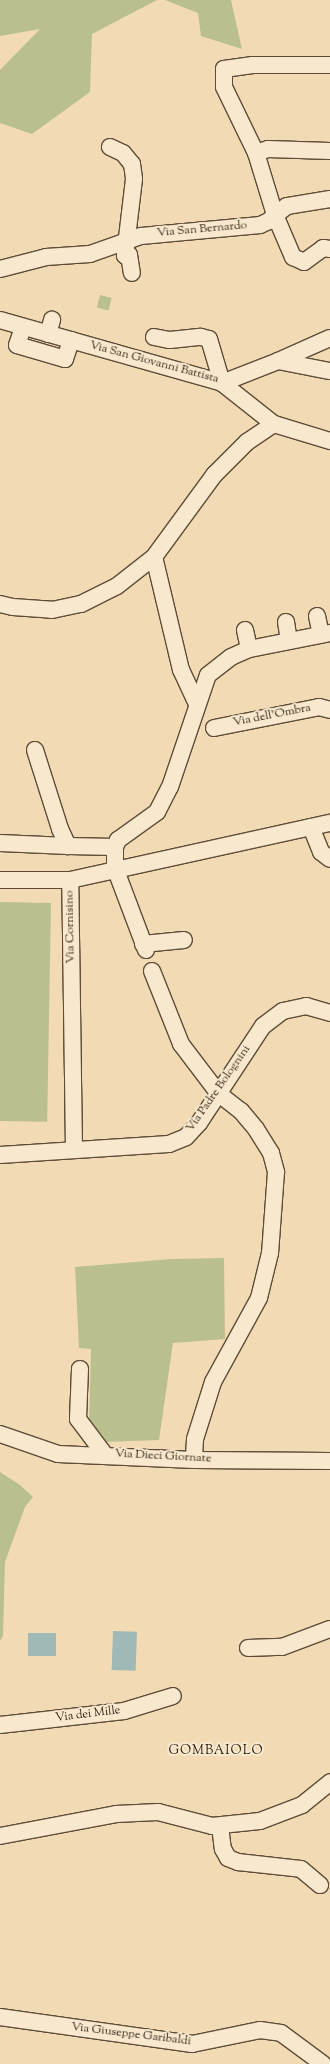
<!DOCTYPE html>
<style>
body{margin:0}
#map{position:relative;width:330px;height:2064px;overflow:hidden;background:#f2dbb4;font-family:"Sorts Mill Goudy",serif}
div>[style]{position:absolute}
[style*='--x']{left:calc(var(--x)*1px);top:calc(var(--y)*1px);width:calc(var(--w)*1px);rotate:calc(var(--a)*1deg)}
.green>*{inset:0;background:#bac08d;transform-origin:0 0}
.water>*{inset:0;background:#9fb9b7;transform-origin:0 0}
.roads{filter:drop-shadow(1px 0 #5e4c38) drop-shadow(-1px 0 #5e4c38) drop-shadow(0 1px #5e4c38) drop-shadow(0 -1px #5e4c38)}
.minor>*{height:16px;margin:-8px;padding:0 8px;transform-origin:8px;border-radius:8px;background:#f7e8ce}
span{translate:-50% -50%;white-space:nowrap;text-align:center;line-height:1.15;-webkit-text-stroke:4px #f7e8ce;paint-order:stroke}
.street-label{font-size:12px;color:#2c1d0f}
.neighbourhood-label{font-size:13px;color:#2c1d0f;letter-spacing:1px}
</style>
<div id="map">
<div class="green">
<div style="clip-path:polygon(0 0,157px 0,92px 34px,90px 92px,32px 134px,0 123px,0 70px,40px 29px,0 36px)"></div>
<div style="clip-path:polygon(165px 0,231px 0,242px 49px,201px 36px,198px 13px)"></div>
<div style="left:100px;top:295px;width:12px;height:13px;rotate:14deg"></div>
<div style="left:0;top:902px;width:51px;height:219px;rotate:1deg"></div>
<div style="clip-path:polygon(224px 1258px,225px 1339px,173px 1343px,159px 1440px,104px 1442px,89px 1424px,91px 1349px,79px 1348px,75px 1267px,171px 1259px)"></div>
<div style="clip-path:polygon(0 1472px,20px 1485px,33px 1497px,25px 1507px,5px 1562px,3px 1636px,0 1641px)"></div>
</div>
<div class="water">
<div style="left:113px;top:1631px;width:24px;height:39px;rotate:2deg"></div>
<div style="left:28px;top:1633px;width:28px;height:23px"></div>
</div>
<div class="roads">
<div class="minor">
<div style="--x:110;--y:147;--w:14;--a:25"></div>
<div style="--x:123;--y:153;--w:14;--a:51"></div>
<div style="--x:132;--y:164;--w:15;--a:82"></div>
<div style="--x:134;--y:179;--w:77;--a:96.8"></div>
<div style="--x:125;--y:255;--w:4;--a:0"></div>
<div style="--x:129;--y:255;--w:18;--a:81"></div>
<div style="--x:256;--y:153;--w:13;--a:-18"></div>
<div style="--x:268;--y:149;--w:62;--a:1.8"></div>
<div style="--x:330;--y:199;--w:44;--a:170.8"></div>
<div style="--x:287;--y:206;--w:15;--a:143"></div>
<div style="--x:275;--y:215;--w:46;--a:66.8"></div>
<div style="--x:293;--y:257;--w:12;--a:24"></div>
<div style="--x:304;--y:262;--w:24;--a:-36"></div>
<div style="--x:323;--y:248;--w:7;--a:8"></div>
<div style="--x:0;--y:269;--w:48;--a:-14.6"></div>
<div style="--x:46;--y:257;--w:44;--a:-3.9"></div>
<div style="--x:90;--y:254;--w:54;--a:-19.4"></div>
<div style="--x:141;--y:236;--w:120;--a:-5.3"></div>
<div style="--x:260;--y:225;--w:10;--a:-24"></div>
<div style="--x:269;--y:221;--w:8;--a:-45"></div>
<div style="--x:275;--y:215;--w:65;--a:-107"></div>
<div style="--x:256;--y:153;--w:73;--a:-115.9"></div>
<div style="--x:224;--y:87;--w:18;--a:-90"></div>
<div style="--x:224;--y:69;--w:29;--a:-8"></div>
<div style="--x:253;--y:65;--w:77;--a:0"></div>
<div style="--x:0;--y:320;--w:231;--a:15.8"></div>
<div style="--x:222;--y:383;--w:60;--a:-21.4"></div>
<div style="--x:278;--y:361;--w:53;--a:10.9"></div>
<div style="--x:23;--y:327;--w:19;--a:108"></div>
<div style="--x:17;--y:345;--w:50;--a:16.3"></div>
<div style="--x:65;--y:359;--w:20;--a:-72"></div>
<div style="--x:48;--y:334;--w:15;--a:-74"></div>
<div style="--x:154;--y:337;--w:16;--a:11"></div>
<div style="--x:170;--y:340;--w:31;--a:-6"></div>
<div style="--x:201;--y:337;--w:8;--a:14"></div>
<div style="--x:209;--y:339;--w:46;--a:73.5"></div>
<div style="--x:278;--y:361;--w:57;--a:-23.9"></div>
<div style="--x:222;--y:383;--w:66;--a:38.3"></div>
<div style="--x:274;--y:424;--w:59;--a:16.9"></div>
<div style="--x:0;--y:604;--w:13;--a:13"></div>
<div style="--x:13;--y:607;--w:39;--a:4"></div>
<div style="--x:52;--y:610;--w:30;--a:-12"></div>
<div style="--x:81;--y:604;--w:40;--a:-26.6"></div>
<div style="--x:117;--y:586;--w:47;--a:-38.1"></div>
<div style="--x:317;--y:616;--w:19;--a:78"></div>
<div style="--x:286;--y:622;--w:19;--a:81"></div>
<div style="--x:245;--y:630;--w:19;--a:78"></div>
<div style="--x:197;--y:704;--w:38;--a:-115"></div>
<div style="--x:181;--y:670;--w:116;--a:-103.4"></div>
<div style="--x:154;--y:557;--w:102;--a:-53.8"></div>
<div style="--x:214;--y:475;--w:47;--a:-45"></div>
<div style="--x:247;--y:442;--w:32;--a:-34"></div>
<div style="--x:214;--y:728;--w:107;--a:-11.3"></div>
<div style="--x:319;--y:707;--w:11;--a:15"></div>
<div style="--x:35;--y:750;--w:83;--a:72.4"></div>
<div style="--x:60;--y:829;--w:19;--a:65"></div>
<div style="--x:68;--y:846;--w:47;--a:1.2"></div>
<div style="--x:311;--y:827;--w:27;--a:68"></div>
<div style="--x:321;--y:852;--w:11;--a:38"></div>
<div style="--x:0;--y:843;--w:68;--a:2.5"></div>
<div style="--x:0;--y:880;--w:70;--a:0"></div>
<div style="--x:143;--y:944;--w:41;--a:-5.6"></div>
<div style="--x:146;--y:950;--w:88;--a:-110.7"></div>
<div style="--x:115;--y:868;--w:21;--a:-90"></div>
<div style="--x:115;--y:847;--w:8;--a:-67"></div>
<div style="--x:118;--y:840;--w:48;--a:-35.7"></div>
<div style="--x:157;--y:812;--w:28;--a:-63"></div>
<div style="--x:170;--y:787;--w:118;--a:-71.3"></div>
<div style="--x:208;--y:675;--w:29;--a:-38"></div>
<div style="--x:231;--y:657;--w:20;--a:-24"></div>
<div style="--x:249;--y:649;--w:83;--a:-11.2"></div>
<div style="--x:152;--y:971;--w:79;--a:68.3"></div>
<div style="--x:181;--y:1044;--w:63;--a:52.8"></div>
<div style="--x:219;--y:1094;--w:28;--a:38"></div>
<div style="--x:241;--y:1111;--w:23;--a:50"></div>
<div style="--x:256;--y:1129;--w:28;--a:58"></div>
<div style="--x:271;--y:1153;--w:20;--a:75"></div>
<div style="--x:276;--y:1172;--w:81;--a:94.2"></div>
<div style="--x:270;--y:1253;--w:46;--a:103.7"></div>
<div style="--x:259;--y:1298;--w:96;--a:118.7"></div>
<div style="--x:213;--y:1382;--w:60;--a:107.5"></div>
<div style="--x:195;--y:1439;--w:21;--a:93"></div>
<div style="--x:74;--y:1150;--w:270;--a:-90.8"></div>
<div style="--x:70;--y:880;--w:266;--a:-12.4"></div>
<div style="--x:0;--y:1155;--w:169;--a:-3.7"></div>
<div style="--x:169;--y:1144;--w:18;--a:-22"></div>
<div style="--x:186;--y:1137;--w:19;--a:-47"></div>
<div style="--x:199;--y:1123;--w:116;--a:-56.6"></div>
<div style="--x:263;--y:1026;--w:25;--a:-37"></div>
<div style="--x:283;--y:1011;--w:24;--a:-12"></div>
<div style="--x:306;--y:1006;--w:25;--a:16"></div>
<div style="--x:80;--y:1369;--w:50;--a:92.3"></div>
<div style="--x:78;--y:1419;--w:45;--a:53.1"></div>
<div style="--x:0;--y:1434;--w:61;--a:19"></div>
<div style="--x:58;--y:1454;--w:136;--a:2.5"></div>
<div style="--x:194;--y:1460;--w:136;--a:0.4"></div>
<div style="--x:248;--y:1648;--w:34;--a:-2"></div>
<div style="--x:282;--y:1647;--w:51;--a:-20.6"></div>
<div style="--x:0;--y:1725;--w:125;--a:-6.4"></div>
<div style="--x:124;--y:1711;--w:51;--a:-17"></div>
<div style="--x:220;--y:1826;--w:23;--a:83"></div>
<div style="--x:223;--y:1849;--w:10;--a:61"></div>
<div style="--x:228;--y:1858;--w:11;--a:22"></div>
<div style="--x:238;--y:1862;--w:63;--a:6.3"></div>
<div style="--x:301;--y:1869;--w:25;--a:40"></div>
<div style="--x:0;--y:1836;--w:118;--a:-10.7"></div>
<div style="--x:116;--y:1814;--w:42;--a:-2.7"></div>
<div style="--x:158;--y:1812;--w:56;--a:14.5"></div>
<div style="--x:212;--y:1826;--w:48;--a:-5.9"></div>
<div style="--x:260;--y:1821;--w:45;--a:-20.9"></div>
<div style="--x:302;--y:1805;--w:36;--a:-39"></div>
<div style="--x:0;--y:2017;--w:194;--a:8"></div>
<div style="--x:192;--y:2044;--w:69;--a:-11.6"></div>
<div style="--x:260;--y:2030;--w:21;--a:8"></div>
<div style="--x:281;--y:2033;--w:52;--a:36.4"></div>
</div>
</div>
<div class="street-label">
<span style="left:202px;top:230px;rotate:-5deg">Via San Bernardo</span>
<span style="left:154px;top:363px;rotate:15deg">Via San Giovanni Battista</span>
<span style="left:272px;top:716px;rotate:-11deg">Via dell'Ombra</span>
<span style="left:71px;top:927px;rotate:-91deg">Via Cornisino</span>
<span style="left:219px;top:1089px;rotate:-55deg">Via Padre Bolognini</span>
<span style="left:163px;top:1457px;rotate:3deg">Via Dieci Giornate</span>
<span style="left:88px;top:1715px;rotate:-7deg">Via dei Mille</span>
<span style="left:131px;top:2035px;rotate:7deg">Via Giuseppe Garibaldi</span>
</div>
<div class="neighbourhood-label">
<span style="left:216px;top:1751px">GOMBAIOLO</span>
</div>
</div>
